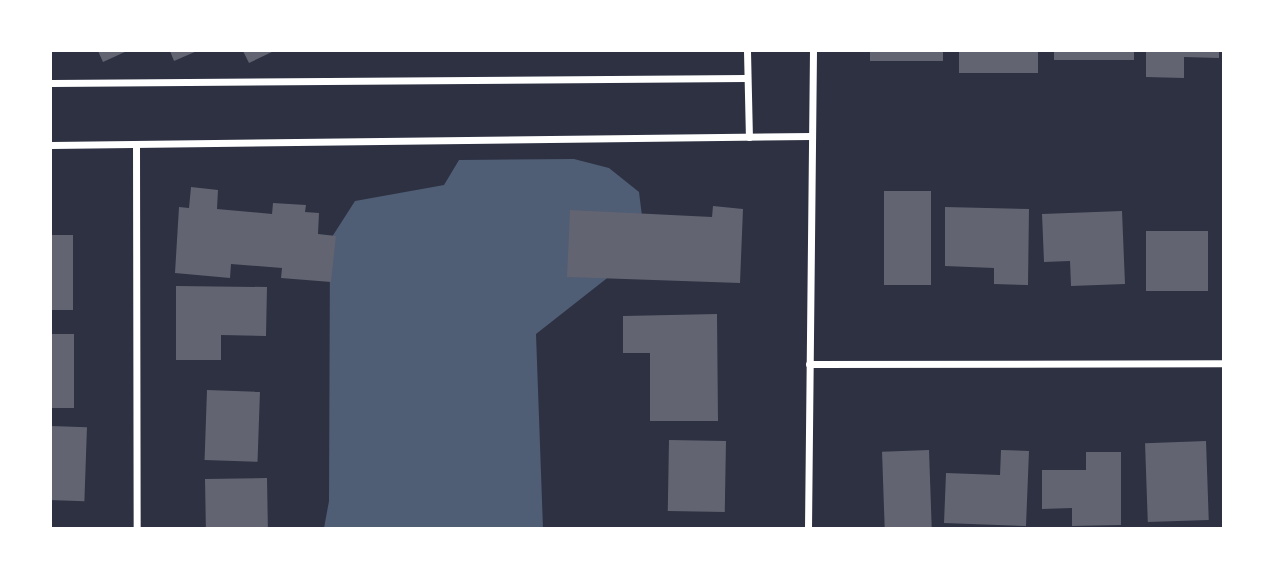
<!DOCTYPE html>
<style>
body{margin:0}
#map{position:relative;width:1274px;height:579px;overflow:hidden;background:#2d3142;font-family:"Space Grotesk",sans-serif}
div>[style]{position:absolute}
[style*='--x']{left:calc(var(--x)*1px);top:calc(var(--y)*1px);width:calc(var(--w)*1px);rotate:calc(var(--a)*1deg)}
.water>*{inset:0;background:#4f5d75}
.building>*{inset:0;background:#626471;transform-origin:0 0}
.minor>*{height:7px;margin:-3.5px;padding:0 3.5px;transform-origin:3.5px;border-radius:3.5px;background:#fff}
span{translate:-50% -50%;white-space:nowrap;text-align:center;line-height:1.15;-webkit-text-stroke:5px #fff;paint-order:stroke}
.frame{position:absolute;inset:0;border:52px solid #fff;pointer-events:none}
</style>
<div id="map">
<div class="water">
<div style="clip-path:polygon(574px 159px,609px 168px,639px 192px,645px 240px,606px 279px,536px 334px,543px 528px,324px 528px,329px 501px,330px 240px,355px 201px,444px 185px,459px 160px)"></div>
</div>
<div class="building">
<div style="clip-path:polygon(98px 51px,127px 51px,103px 62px)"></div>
<div style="clip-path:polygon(170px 51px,197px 51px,174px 61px)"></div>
<div style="clip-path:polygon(243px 51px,274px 51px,249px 63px)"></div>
<div style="left:870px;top:51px;width:73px;height:10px"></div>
<div style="left:959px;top:51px;width:79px;height:22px"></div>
<div style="left:1054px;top:51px;width:80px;height:9px"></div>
<div style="clip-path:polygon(1146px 51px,1219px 51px,1219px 58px,1184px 57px,1184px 78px,1146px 77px)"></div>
<div style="clip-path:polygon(191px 187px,218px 190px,217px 209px,272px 214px,273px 203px,306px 205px,305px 212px,319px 213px,318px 234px,336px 236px,331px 282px,281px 278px,282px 268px,231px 264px,230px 278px,175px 273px,179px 207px,189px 208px)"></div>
<div style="left:884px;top:191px;width:47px;height:94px"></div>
<div style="clip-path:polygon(713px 206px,743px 209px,740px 283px,567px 277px,570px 210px,712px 217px)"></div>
<div style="clip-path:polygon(945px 207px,1029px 209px,1028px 285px,994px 284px,994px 268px,945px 266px)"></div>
<div style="clip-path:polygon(1122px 211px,1125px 284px,1071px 286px,1070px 261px,1044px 262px,1042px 214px)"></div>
<div style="left:1146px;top:231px;width:62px;height:60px"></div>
<div style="left:51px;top:235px;width:22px;height:75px"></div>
<div style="clip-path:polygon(176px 286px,267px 287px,266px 336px,221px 335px,221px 360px,176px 360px)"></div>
<div style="clip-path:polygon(717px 314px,718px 421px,650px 421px,650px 353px,623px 353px,623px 316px)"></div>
<div style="left:51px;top:334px;width:23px;height:74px"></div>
<div style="left:207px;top:390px;width:53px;height:70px;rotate:2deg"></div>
<div style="left:51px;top:426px;width:36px;height:74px;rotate:2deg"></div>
<div style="left:669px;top:440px;width:57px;height:71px;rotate:1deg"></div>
<div style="left:1206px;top:441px;width:79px;height:61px;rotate:88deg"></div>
<div style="left:929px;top:450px;width:78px;height:47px;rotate:88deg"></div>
<div style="clip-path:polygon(1001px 450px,1029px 451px,1026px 526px,944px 523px,946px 473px,1000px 475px)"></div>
<div style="clip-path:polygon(1086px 452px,1121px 452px,1121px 525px,1072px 526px,1072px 508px,1042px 509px,1042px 470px,1086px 470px)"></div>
<div style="left:267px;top:478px;width:50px;height:62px;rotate:89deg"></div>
</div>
<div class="minor">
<div style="--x:747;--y:51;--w:86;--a:88.7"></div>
<div style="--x:51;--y:83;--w:695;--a:-0.41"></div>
<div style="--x:136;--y:144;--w:384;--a:89.9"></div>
<div style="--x:51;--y:145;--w:760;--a:-0.68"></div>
<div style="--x:809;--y:364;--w:414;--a:-0.1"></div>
<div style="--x:808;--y:528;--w:477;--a:-89.4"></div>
</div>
<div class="frame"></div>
</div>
